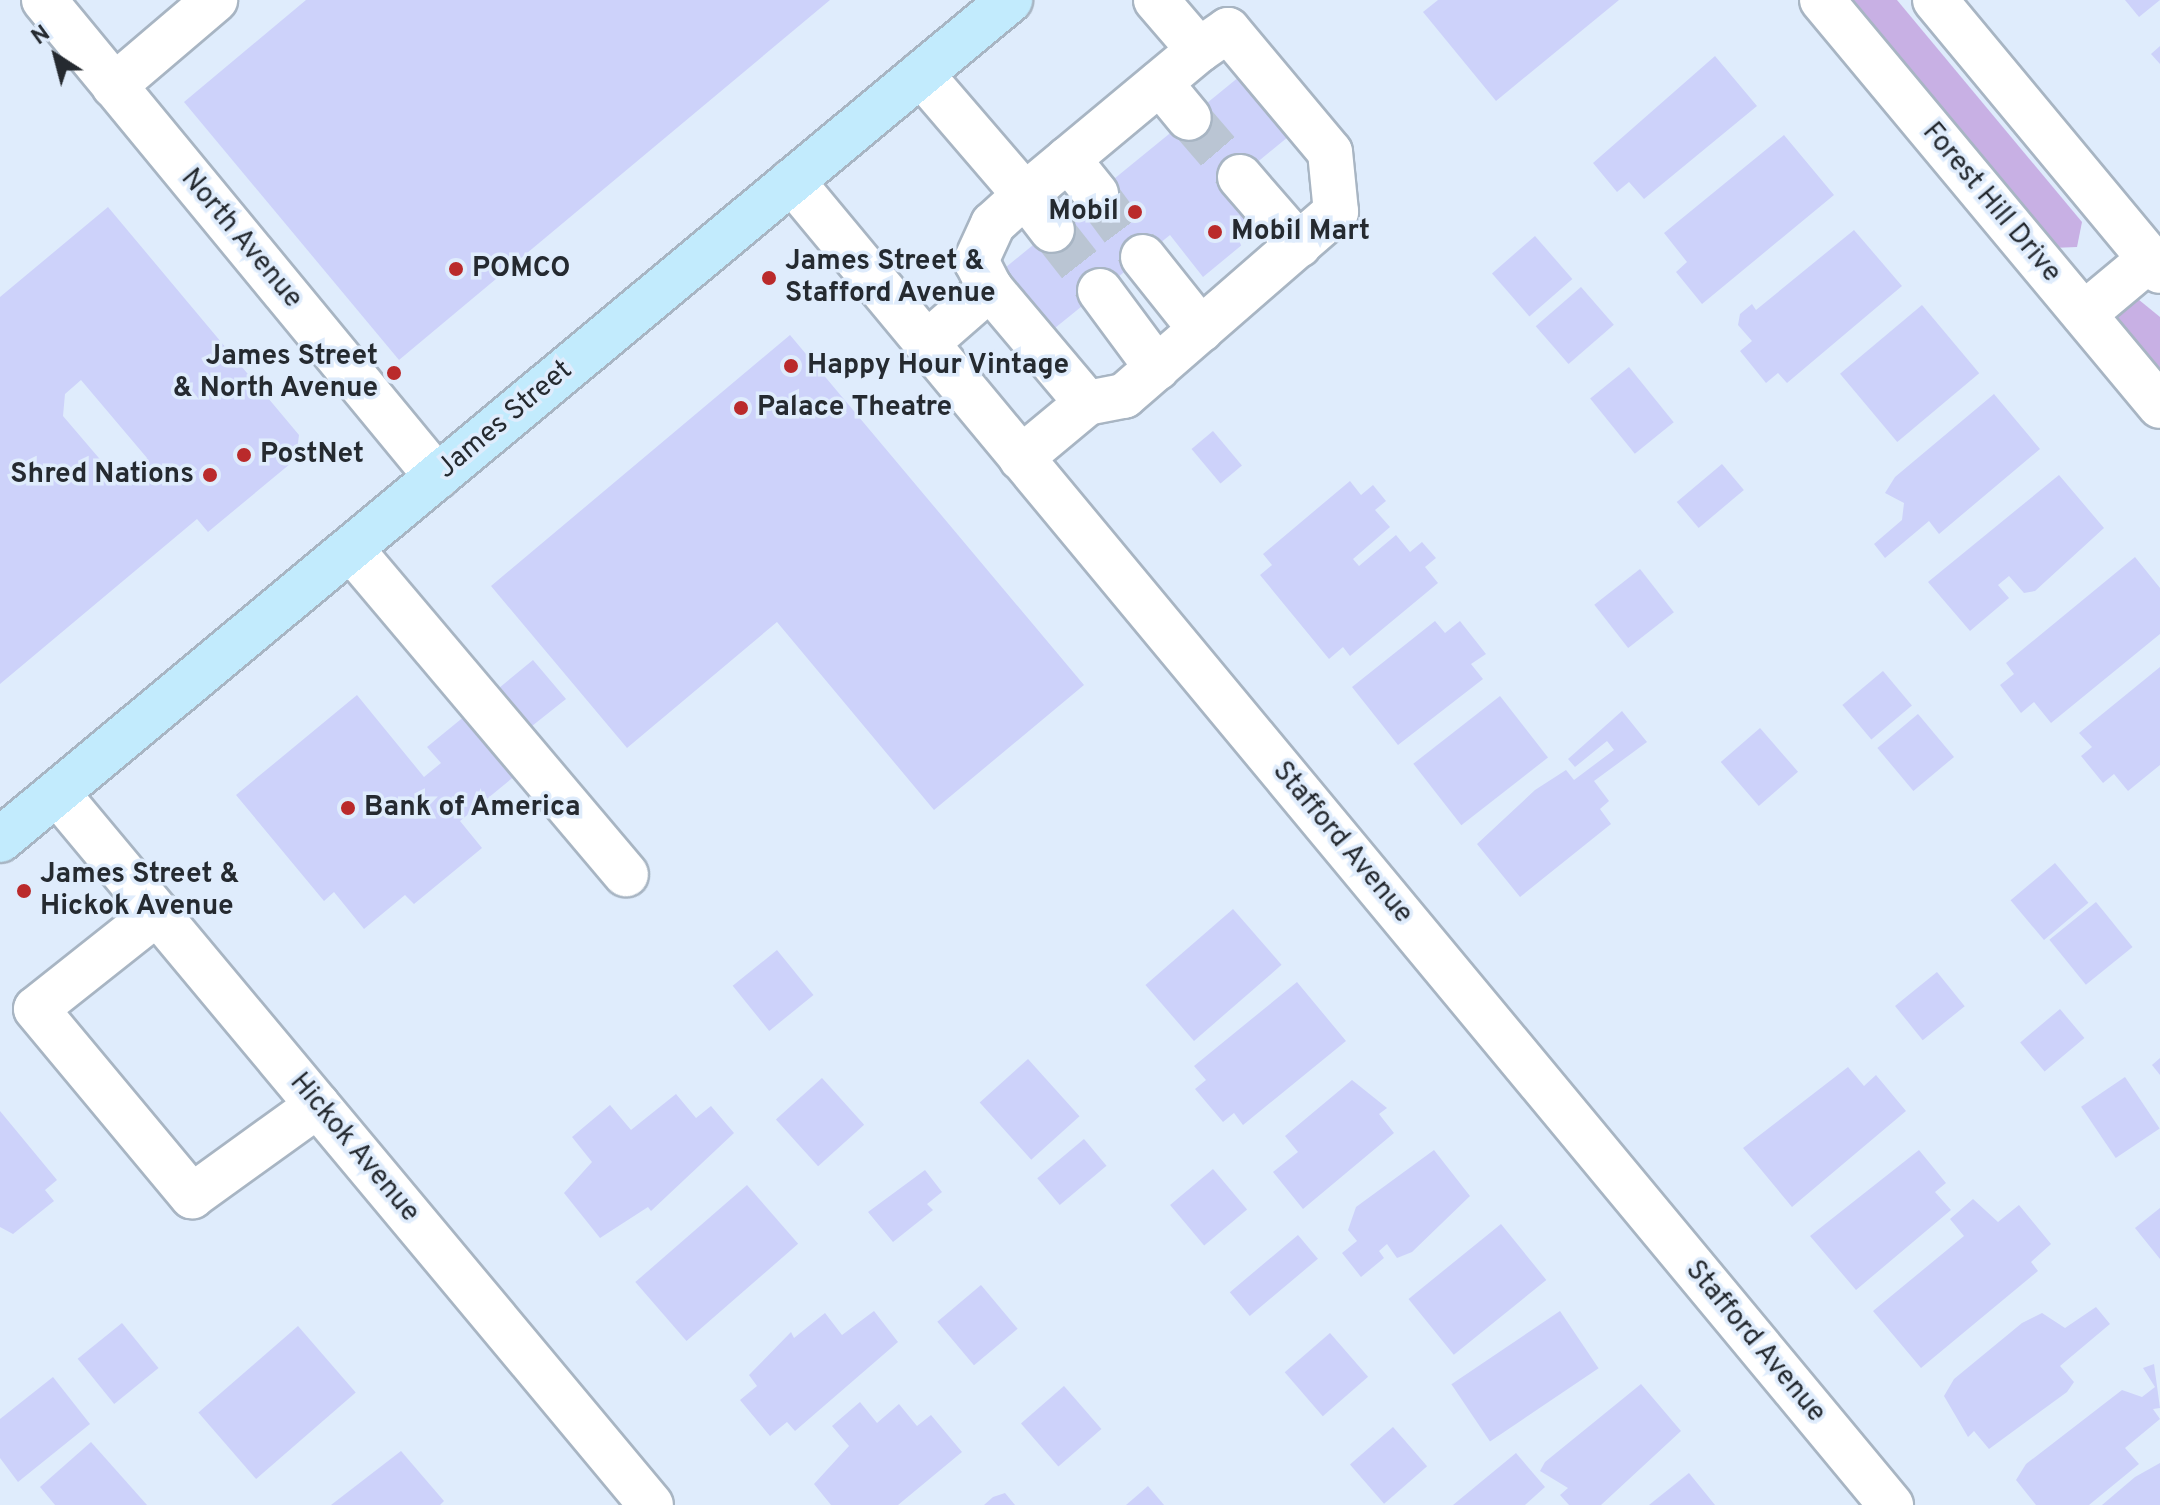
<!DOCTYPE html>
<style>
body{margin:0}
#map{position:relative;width:2160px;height:1505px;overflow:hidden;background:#dfecfc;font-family:Overpass,sans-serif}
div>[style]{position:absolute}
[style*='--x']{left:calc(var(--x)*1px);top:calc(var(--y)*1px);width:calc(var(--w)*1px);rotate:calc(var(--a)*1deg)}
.green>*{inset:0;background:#c8b0e4}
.building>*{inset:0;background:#cdd2fa;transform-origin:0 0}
.minor-tunnel>*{height:44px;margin-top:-22px;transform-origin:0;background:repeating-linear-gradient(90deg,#bac5d3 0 44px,transparent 0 66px)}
.roads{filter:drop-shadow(2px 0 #a8b5c3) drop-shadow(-2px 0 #a8b5c3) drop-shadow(0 2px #a8b5c3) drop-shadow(0 -2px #a8b5c3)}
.minor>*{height:44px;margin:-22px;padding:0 22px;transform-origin:22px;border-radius:22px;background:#fff}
.major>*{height:44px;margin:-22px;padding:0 22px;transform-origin:22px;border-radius:22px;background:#c2ebfd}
.dots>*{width:22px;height:22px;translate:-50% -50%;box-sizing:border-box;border:4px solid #dfecfc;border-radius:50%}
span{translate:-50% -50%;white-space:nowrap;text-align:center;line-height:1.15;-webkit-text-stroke:7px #dfecfc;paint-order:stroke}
.street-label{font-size:28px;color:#252a30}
.poi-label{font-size:28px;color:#252a30;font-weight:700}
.right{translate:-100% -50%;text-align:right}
.left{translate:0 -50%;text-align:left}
.north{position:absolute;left:16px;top:16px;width:80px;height:80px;-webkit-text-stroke:6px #dfecfc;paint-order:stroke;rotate:324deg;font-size:22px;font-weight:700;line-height:32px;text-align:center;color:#252a30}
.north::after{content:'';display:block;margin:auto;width:28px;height:36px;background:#252a30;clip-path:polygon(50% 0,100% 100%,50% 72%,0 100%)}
</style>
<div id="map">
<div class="green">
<div style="clip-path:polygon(1848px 0,1897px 0,2082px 222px,2077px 247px,2052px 248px)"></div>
<div style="clip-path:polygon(2133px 295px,2160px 317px,2160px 376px,2116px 323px,2115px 308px)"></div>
</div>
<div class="building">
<div style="clip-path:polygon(306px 0,830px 0,399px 360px,184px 102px)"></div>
<div style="clip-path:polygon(1438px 0,1619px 0,1496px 101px,1423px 12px)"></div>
<div style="clip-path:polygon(2125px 0,2160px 0,2139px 17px)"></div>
<div style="clip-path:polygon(2160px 46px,2160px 64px,2151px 54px)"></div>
<div style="clip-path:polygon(1715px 56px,1757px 106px,1644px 199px,1629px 182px,1617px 192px,1593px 163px)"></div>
<div style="clip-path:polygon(1245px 72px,1294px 132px,1226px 188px,1260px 230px,1203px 277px,1170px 235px,1050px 332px,1000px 272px)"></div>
<div style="clip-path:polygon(1784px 135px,1834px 195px,1702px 304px,1676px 272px,1687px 262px,1664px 233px)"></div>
<div style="clip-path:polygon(evenodd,108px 207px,299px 435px,296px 459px,208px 532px,197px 519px,0 684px,0 297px,108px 207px,81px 380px,147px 458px,132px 470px,104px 464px,63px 416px,65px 394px,81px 380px)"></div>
<div style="clip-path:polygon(1854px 230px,1902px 286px,1787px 383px,1778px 373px,1766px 383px,1740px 351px,1752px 341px,1738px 325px,1740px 314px,1752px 304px,1756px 310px)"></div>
<div style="left:1535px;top:236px;width:57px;height:57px;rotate:49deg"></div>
<div style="left:1581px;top:287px;width:50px;height:60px;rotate:49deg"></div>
<div style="left:1922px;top:305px;width:89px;height:107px;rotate:50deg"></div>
<div style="clip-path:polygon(790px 335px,1084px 685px,934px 810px,777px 622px,627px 748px,491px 586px)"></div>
<div style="left:1629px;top:367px;width:71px;height:50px;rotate:51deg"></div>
<div style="clip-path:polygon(1994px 394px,2040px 449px,1939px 534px,1929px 521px,1885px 558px,1874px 544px,1902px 520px,1904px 503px,1885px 493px,1895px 477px)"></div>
<div style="left:1213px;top:431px;width:45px;height:28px;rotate:50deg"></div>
<div style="left:1722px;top:464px;width:34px;height:59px;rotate:50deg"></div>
<div style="clip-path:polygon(2059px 475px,2104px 528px,2035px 591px,2024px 593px,2009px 576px,1998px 585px,2009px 598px,1970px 631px,1928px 582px)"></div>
<div style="clip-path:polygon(1350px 481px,1361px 495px,1373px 485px,1386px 501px,1375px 510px,1390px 527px,1353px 559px,1359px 566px,1396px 535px,1410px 552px,1422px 542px,1436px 558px,1425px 567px,1438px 583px,1350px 656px,1343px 647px,1329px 659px,1260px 575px,1272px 565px,1263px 554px)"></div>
<div style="clip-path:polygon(2135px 557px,2160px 588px,2160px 634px,2051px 723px,2034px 702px,2021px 713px,2000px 685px,2014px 674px,2006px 663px)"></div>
<div style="left:1640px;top:569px;width:55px;height:58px;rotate:52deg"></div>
<div style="clip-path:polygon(1435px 621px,1445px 633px,1460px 621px,1486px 654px,1471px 664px,1483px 679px,1398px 745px,1352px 687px)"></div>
<div style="clip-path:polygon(533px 660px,566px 699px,532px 726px,550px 747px,460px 821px,482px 848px,414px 904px,405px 895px,364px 929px,334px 892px,324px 901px,236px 795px,357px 695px,424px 777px,441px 763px,427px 747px)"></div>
<div style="clip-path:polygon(2160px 667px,2160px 765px,2128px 791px,2114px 774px,2103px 783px,2081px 756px,2092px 747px,2079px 733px)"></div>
<div style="left:1883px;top:671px;width:45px;height:53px;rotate:50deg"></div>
<div style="left:1500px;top:696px;width:78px;height:110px;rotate:52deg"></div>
<div style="clip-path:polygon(1622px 711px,1647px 742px,1594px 781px,1609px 801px,1600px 809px,1611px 824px,1520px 897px,1477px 844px,1535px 790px,1566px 770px,1574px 780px,1614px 750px,1607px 741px,1575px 767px,1568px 759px)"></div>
<div style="left:1918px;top:714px;width:56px;height:53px;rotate:50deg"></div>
<div style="left:1760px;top:728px;width:58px;height:52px;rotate:49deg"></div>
<div style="left:2055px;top:863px;width:52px;height:58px;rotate:50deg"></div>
<div style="left:2096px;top:902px;width:58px;height:60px;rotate:51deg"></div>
<div style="left:1233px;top:909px;width:74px;height:116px;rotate:49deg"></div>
<div style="left:777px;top:950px;width:58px;height:57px;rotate:51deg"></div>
<div style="left:1937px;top:972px;width:44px;height:54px;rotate:51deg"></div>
<div style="clip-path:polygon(1297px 982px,1346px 1041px,1243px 1125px,1234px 1113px,1223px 1122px,1195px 1089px,1206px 1080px,1194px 1066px)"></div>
<div style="left:2060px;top:1009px;width:38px;height:52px;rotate:50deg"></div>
<div style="clip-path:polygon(2160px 1058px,2160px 1075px,2152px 1065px)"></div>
<div style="left:1028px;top:1059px;width:77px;height:65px;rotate:48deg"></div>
<div style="clip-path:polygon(1848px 1067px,1864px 1086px,1876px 1075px,1906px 1111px,1792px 1207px,1743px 1148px)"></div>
<div style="left:2125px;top:1077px;width:62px;height:53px;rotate:56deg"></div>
<div style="left:822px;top:1078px;width:63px;height:62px;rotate:48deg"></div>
<div style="clip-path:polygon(1352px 1080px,1387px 1108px,1379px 1114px,1394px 1133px,1303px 1209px,1273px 1172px,1298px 1152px,1285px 1136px)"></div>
<div style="clip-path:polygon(676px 1094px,696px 1118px,711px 1106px,734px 1133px,651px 1211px,648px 1207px,600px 1238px,564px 1193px,592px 1162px,572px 1137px,610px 1105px,631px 1130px)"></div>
<div style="clip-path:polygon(0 1111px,57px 1180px,45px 1190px,54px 1201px,13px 1234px,0 1227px)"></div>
<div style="left:1084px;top:1139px;width:35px;height:61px;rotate:50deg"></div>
<div style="clip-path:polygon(1434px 1150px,1470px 1196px,1412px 1252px,1397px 1258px,1387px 1244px,1379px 1251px,1384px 1258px,1361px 1277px,1342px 1253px,1357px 1241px,1348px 1230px,1356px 1207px)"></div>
<div style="clip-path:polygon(1919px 1150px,1946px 1183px,1935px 1192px,1951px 1210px,1856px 1290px,1810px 1236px)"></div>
<div style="left:1213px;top:1169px;width:53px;height:56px;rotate:50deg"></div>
<div style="clip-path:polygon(925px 1170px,942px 1192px,927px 1204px,933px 1210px,893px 1242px,868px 1212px)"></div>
<div style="left:747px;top:1185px;width:78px;height:148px;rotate:49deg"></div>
<div style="clip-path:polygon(1973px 1199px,1998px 1222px,2019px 1205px,2051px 1244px,2031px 1262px,2038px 1271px,1921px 1368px,1873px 1311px,1964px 1236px,1950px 1219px)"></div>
<div style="clip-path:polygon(2160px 1208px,2160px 1259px,2135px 1228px)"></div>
<div style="left:1501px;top:1224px;width:72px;height:119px;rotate:51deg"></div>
<div style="left:1298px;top:1235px;width:31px;height:89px;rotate:50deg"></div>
<div style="left:981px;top:1285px;width:57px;height:57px;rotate:50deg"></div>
<div style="clip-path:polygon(2096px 1307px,2110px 1324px,2060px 1366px,2074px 1382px,2067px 1392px,1989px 1449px,1974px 1431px,1968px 1437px,1944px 1396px,1954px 1379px,2022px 1323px,2042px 1313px,2065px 1328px)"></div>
<div style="clip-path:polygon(874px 1311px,898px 1342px,795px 1431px,787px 1422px,770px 1436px,740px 1400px,757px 1386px,749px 1375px,791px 1332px,794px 1338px,825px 1313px,842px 1335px)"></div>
<div style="left:1560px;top:1311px;width:69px;height:131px;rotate:56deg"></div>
<div style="left:122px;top:1323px;width:58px;height:57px;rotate:51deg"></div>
<div style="left:298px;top:1326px;width:88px;height:132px;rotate:49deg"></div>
<div style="left:1330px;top:1333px;width:58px;height:60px;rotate:49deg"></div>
<div style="clip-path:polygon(2154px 1364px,2160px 1408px,2153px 1409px,2160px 1419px,2125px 1448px,2139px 1464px,2089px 1505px,2036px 1505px,2016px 1480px,2026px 1464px,2122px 1390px,2142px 1397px,2155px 1387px,2143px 1368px)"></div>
<div style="clip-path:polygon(53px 1377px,90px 1424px,18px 1482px,0 1458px,0 1419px)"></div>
<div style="clip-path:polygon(1641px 1384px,1681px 1431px,1601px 1505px,1569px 1505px,1560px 1495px,1568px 1488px,1540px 1471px,1545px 1462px)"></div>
<div style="left:1064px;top:1386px;width:57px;height:57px;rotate:49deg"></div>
<div style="clip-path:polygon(860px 1402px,877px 1423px,899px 1404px,917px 1426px,931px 1415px,962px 1452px,898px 1505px,831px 1505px,814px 1484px,849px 1446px,832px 1426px)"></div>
<div style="left:1393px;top:1427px;width:52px;height:57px;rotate:49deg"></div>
<div style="clip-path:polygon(91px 1442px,147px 1505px,55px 1505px,40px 1487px)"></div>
<div style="clip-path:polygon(401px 1451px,444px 1501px,440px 1505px,331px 1505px)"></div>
<div style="clip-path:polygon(1516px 1453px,1545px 1487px,1525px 1505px,1453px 1505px)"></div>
<div style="clip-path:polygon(2160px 1463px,2160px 1505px,2102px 1505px,2135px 1477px)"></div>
<div style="clip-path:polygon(1689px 1473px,1715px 1505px,1649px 1505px)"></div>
<div style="clip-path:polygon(1148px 1486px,1164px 1505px,1126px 1505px)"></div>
<div style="clip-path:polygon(1005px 1493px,1015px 1505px,984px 1505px,993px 1497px)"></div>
</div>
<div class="minor-tunnel">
<div style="--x:1189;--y:118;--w:78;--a:49.2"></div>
<div style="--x:1096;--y:194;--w:79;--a:53.3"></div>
<div style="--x:1052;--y:230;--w:78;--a:51.8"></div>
</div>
<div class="roads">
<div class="minor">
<div style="--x:44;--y:0;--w:618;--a:50.51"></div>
<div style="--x:1822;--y:0;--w:528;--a:50.22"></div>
<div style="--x:1935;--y:0;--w:352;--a:50.3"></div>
<div style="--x:921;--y:74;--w:160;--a:49.3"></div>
<div style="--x:1025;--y:195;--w:226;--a:-39.8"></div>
<div style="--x:1160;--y:83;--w:45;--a:50.4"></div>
<div style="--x:114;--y:86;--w:133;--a:-40.4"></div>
<div style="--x:1068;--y:159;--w:45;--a:51.3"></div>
<div style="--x:1240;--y:177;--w:90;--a:49.1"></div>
<div style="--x:792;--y:181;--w:1721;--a:50.31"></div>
<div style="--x:1143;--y:257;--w:93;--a:51.5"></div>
<div style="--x:990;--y:288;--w:30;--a:-117"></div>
<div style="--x:976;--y:261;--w:41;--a:-65.3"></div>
<div style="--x:993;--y:224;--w:43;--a:-42.2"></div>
<div style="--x:1025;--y:195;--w:44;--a:52.4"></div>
<div style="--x:1100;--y:291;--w:96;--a:53.5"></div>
<div style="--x:2084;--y:314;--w:86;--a:-39.8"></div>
<div style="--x:927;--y:343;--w:84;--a:-41.1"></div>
<div style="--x:990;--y:288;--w:150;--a:49.9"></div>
<div style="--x:1087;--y:403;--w:86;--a:140.2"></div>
<div style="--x:1087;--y:403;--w:38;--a:-11"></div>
<div style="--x:1124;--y:396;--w:281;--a:-41"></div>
<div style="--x:1336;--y:212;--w:60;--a:-95.7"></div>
<div style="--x:1330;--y:152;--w:159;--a:-129.9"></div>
<div style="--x:1228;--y:30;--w:35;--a:145"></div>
<div style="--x:1199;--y:50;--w:66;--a:-130.7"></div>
<div style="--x:351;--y:549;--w:426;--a:49.8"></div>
<div style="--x:57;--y:793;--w:927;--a:50.16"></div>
<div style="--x:157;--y:913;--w:154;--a:141.6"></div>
<div style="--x:36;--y:1009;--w:244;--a:50.2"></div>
<div style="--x:192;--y:1196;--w:155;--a:-35.8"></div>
</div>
<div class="major">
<div style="--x:0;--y:840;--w:1314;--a:-39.75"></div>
</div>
</div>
<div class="dots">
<div style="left:1135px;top:212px;background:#ba2a2b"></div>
<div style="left:1215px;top:232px;background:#ba2a2b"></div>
<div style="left:456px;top:269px;background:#ba2a2b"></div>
<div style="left:769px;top:278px;background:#ba2a2b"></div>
<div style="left:791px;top:366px;background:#ba2a2b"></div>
<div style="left:394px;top:373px;background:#ba2a2b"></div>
<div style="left:741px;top:408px;background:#ba2a2b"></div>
<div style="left:244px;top:455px;background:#ba2a2b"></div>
<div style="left:210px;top:475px;background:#ba2a2b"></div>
<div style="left:348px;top:808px;background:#ba2a2b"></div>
<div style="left:24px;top:891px;background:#ba2a2b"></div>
</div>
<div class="street-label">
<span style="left:1991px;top:203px;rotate:50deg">Forest Hill Drive</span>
<span style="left:241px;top:239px;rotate:50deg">North Avenue</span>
<span style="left:505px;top:420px;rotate:-40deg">James Street</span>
<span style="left:1342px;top:843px;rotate:50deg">Stafford Avenue</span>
<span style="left:354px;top:1148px;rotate:50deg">Hickok Avenue</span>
<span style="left:1755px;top:1342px;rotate:50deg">Stafford Avenue</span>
</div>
<div class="poi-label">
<span class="right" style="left:1119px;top:212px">Mobil</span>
<span class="left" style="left:1231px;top:232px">Mobil Mart</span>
<span class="left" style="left:785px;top:278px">James Street &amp;<br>Stafford Avenue</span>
<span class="left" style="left:472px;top:269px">POMCO</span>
<span class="right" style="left:378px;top:373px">James Street<br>&amp; North Avenue</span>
<span class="left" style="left:807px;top:366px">Happy Hour Vintage</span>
<span class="left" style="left:757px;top:408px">Palace Theatre</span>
<span class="left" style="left:260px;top:455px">PostNet</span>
<span class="right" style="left:194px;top:475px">Shred Nations</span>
<span class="left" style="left:364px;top:808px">Bank of America</span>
<span class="left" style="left:40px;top:891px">James Street &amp;<br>Hickok Avenue</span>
</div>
<div class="north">N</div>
</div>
